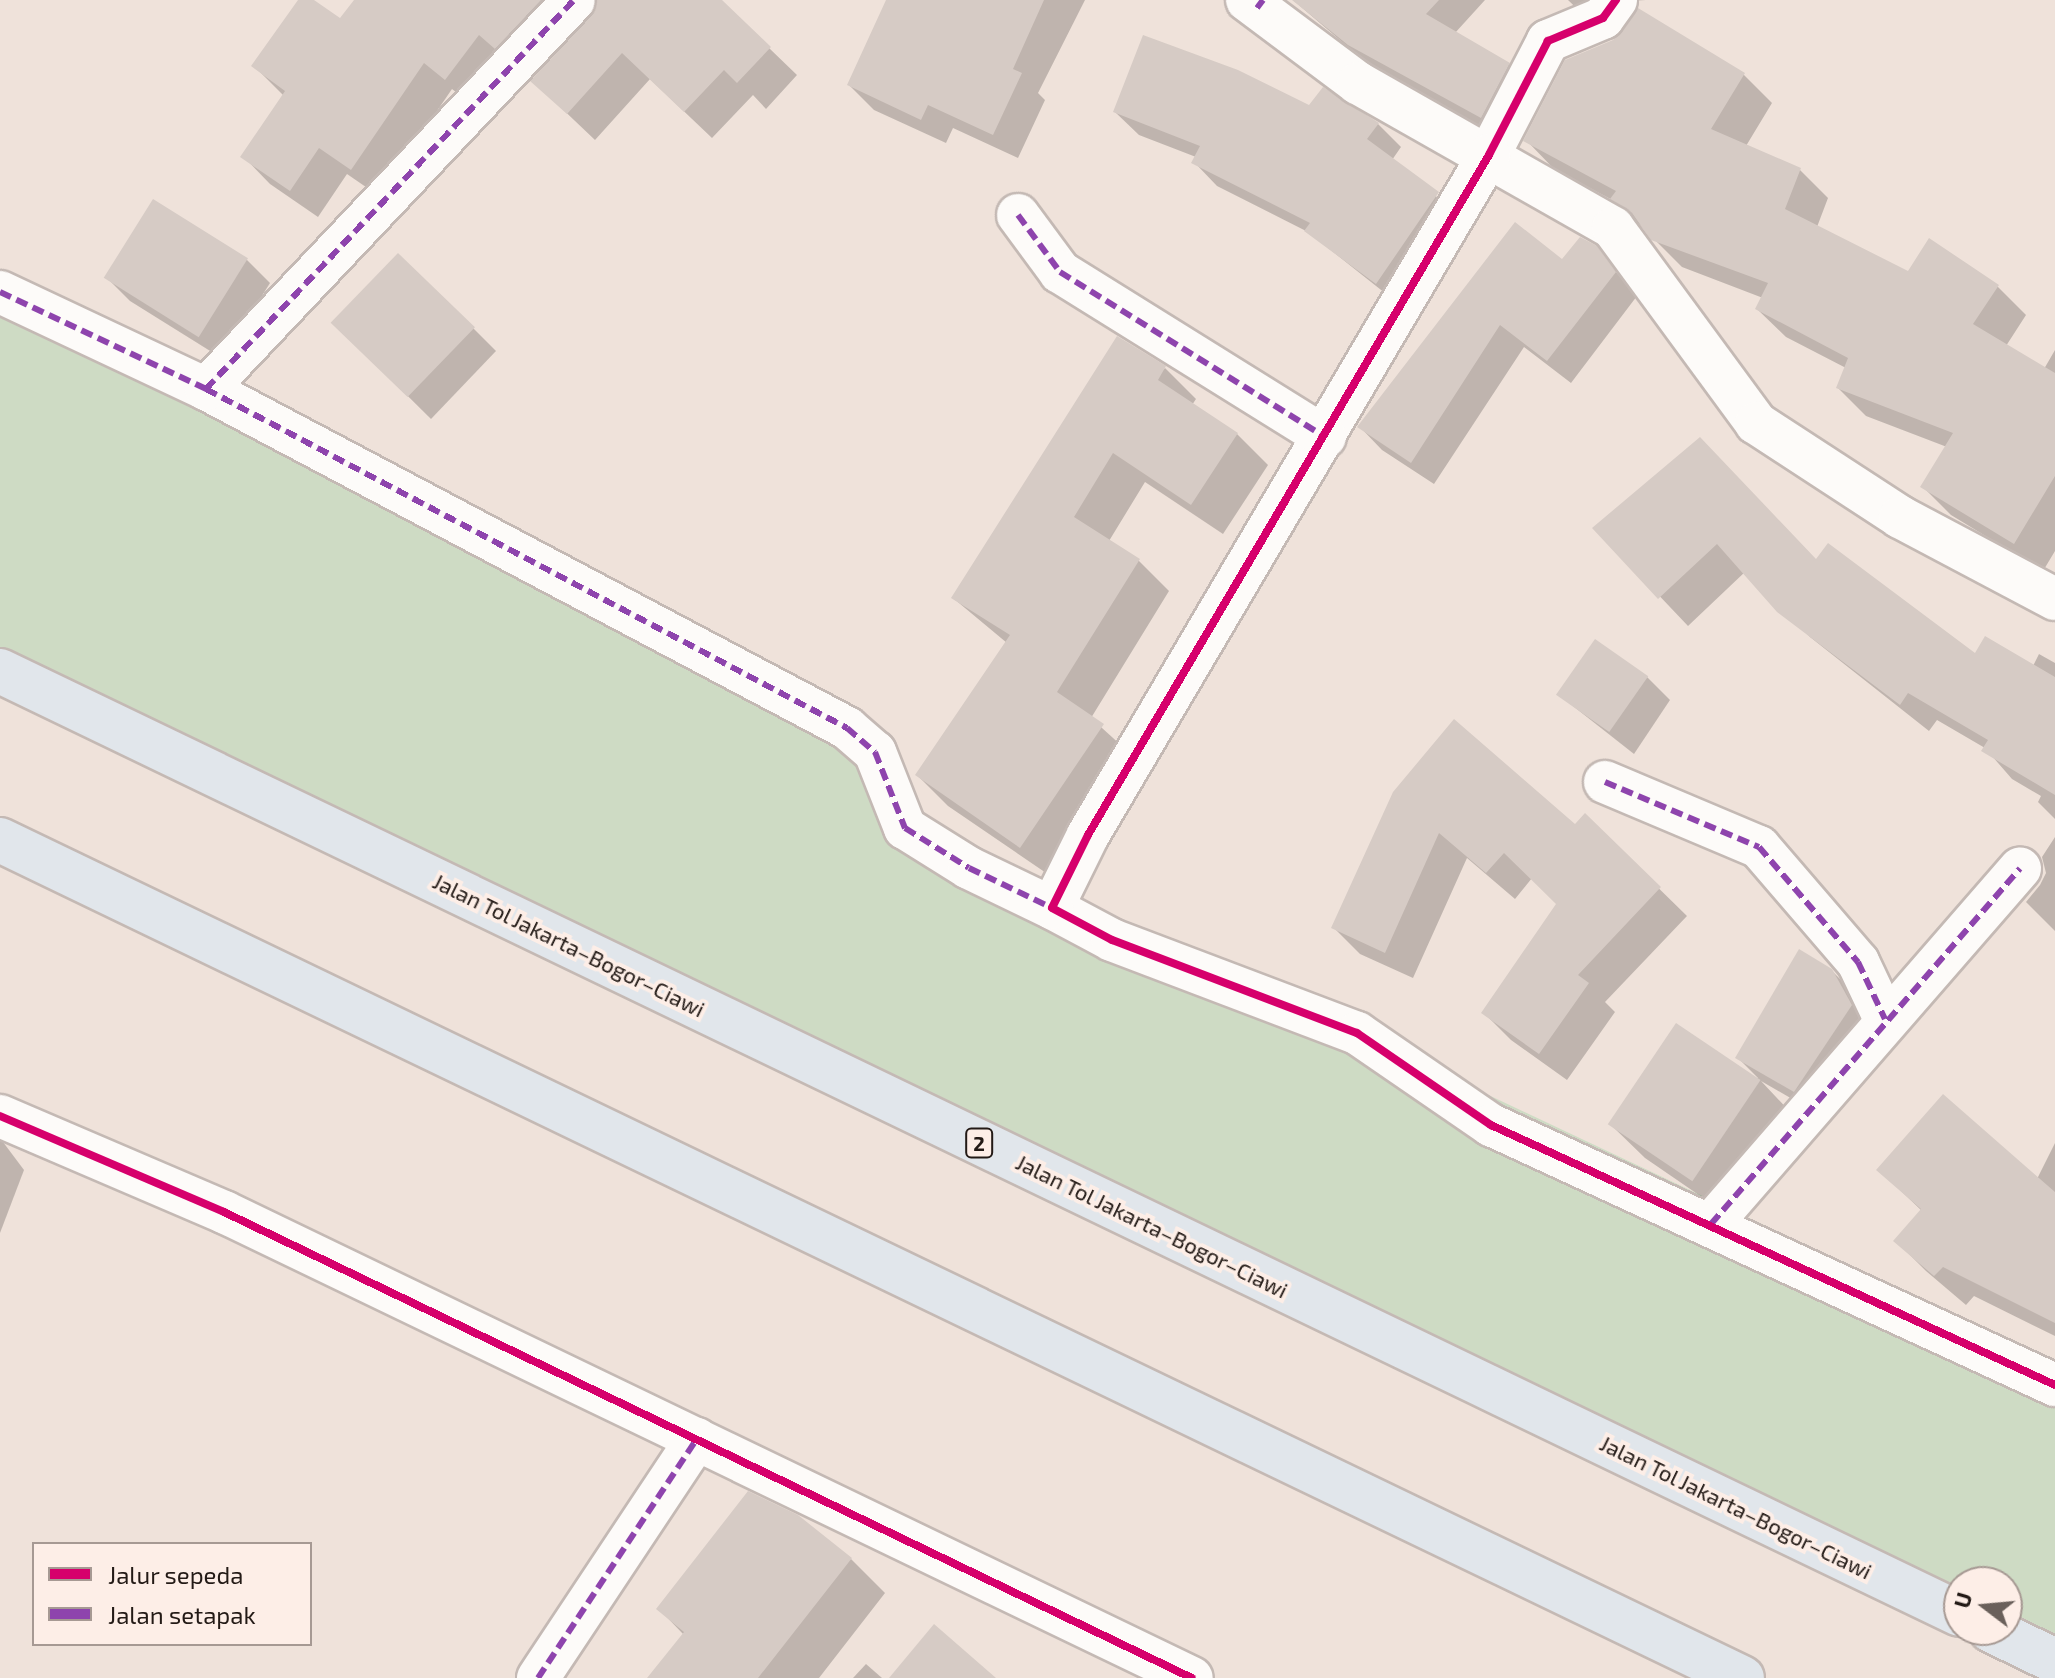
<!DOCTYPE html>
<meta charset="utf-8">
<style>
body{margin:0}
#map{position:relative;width:2055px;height:1678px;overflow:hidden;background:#efe2da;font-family:"Exo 2",sans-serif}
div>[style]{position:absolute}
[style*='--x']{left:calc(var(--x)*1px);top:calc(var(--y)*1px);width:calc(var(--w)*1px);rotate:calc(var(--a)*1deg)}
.green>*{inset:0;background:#cedbc4}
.shadow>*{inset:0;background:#0003}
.building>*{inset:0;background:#d6cbc5;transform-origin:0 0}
.roads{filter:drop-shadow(2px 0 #c4b9b4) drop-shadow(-2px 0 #c4b9b4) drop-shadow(0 2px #c4b9b4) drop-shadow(0 -2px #c4b9b4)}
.minor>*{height:42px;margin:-21px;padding:0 21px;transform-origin:21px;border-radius:21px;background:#fdfbf9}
.motorway>*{height:44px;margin:-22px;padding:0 22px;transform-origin:22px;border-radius:22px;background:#e1e6eb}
.quiet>*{height:6px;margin-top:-3px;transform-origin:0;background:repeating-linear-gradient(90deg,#8e44ad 0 12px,transparent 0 18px)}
.cycleway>*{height:8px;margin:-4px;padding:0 4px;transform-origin:4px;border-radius:4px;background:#d6006c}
span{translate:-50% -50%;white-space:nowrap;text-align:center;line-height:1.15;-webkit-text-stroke:8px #fdeee7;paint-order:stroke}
.shield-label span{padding:2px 6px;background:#fdeee7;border:2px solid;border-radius:6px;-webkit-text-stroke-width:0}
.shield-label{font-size:20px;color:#231a16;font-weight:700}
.street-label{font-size:22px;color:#231a16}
.legend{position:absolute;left:32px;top:1542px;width:280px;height:104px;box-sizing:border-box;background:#fdeee7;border:2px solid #a69993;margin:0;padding:10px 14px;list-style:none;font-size:24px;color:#231a16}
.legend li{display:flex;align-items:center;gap:16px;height:40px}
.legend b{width:40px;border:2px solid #a69993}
.north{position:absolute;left:1943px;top:1566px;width:80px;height:80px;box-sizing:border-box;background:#fdeee7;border:2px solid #a69993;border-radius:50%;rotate:286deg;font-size:22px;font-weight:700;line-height:32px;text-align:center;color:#231a16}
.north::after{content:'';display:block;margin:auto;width:28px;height:36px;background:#6a605b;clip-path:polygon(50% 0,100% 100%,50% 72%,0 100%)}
</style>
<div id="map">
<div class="green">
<div style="clip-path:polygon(0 293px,847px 728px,905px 828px,1357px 1033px,2055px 1362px,2055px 1661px,2007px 1630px,2007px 1582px,1959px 1582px,1959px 1614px,0 671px)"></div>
</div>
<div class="shadow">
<div style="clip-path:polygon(300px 0,311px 0,341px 21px,357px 0,719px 0,797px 75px,766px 109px,753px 95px,712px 138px,650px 79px,595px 140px,533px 81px,599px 7px,596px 3px,523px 75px,474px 106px,452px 89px,379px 196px,347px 174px,318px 217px,270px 184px,243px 156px,284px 96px,254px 66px)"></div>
<div style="clip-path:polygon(952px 0,1085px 0,1038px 93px,1045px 100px,1018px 158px,953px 128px,946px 143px,874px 110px,849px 85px)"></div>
<div style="clip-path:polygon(1293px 0,1485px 0,1455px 33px,1508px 64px,1533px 89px,1506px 141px,1375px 70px)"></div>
<div style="clip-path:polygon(1568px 0,1646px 0,1629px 1px,1596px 27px)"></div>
<div style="clip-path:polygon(1743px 74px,1772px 103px,1746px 146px,1799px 169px,1828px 198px,1817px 227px,1908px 273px,1930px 240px,1998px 287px,2026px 315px,2006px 346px,2044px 369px,2055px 350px,2055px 551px,2043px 571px,1951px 515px,1923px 487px,1947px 447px,1866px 416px,1838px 388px,1846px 368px,1786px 337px,1757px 309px,1763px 298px,1682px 267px,1618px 203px,1554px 169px,1526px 140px)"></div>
<div style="clip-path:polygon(1310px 108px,1378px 124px,1401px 147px,1392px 160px,1461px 217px,1400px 305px,1308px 232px,1217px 186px,1194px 162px,1196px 157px,1139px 135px,1115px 112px)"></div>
<div style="clip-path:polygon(154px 202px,247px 260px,270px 283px,223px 359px,130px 301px,107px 278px)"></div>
<div style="clip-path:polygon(1595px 248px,1637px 296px,1571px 383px,1524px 347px,1434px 484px,1382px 450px,1359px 426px)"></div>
<div style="clip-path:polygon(334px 323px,473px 328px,496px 351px,431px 419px)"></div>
<div style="clip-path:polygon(1165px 368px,1196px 399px,1192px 405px,1237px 434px,1268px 465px,1223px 534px,1145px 482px,1109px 541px,1138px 560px,1169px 591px,1091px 718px,1134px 757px,1052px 877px,948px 806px,917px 775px,1007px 643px,953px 598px)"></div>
<div style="clip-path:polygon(1700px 439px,1817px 561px,1976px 656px,2033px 666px,2039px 654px,2055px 663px,2055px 819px,2038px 802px,2041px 796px,2012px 779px,1985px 748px,1937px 720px,1929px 731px,1810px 637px,1746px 571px,1688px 626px,1595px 528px)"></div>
<div style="clip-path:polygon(1647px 677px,1670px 700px,1634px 754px,1559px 695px)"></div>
<div style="clip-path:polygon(1395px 793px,1575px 827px,1585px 816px,1687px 916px,1605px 1002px,1615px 1012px,1567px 1080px,1511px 1040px,1484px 1013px,1559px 904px,1532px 878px,1515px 899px,1467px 858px,1413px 978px,1360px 954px,1333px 927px)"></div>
<div style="clip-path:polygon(2055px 837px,2055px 931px,2026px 902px,2040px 885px,2046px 873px,2042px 857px)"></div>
<div style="clip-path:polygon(1831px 970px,1855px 994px,1874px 1029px,1818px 1114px,1761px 1081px,1794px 1116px,1728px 1215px,1645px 1158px,1610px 1124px,1758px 1078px,1738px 1058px)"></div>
<div style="clip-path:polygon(0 1138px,24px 1170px,0 1233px)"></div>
<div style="clip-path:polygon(2055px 1143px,2055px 1336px,1974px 1296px,1966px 1305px,1926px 1271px,1896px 1241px,1922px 1211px,1879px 1170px,2037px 1179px)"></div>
<div style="clip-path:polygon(851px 1559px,885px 1593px,819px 1678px,653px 1678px,684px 1635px,659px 1609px)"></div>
<div style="clip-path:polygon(866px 1664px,882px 1678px,853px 1678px)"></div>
</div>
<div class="building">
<div style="clip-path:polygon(298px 0,314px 0,340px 18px,354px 0,541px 0,495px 49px,479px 35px,445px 80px,424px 63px,351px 170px,319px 148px,290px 191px,240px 157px,285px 91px,251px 66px)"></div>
<div style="clip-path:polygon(597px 0,722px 0,771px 47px,737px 83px,724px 70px,684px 112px,622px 53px,567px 114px,530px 81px,591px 16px)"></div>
<div style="clip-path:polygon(886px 0,1044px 0,1013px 69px,1022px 73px,993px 135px,928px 105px,921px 120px,847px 85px)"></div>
<div style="clip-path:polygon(1292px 0,1439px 0,1426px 14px,1510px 63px,1481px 118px,1348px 45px)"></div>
<div style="clip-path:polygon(1638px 8px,1745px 73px,1711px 129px,1801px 168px,1785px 209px,1908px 271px,1929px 238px,1999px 285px,1973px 324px,2055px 373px,2055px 476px,2014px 544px,1920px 487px,1953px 433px,1836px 388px,1848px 358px,1755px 309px,1768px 283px,1651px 240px,1632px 213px,1610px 199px,1616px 191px,1523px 141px,1565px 60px,1613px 40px)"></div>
<div style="clip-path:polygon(1143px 35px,1238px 70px,1309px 105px,1323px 87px,1379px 123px,1367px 139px,1439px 192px,1376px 284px,1304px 231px,1310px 223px,1191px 163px,1200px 146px,1113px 112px)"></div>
<div style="left:153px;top:199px;width:112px;height:93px;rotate:32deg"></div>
<div style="clip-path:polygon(1515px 222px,1562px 259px,1580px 237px,1597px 246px,1616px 272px,1547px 361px,1500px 325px,1411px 463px,1357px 427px)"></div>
<div style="left:398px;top:253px;width:107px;height:97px;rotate:44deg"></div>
<div style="clip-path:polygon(1117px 336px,1166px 366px,1158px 380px,1238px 433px,1191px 505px,1113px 453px,1074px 517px,1140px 559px,1057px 692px,1104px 724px,1020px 848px,915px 775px,1010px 635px,951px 598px)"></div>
<div style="clip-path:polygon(1700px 437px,1816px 559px,1828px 543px,1975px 653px,1985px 636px,2055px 677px,2055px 795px,1981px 751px,1988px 740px,1908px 693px,1900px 705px,1777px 612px,1717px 544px,1658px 599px,1592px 528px)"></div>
<div style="left:1595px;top:639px;width:65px;height:68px;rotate:35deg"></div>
<div style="clip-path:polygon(1454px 719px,1575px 824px,1585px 813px,1661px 887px,1578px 975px,1589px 983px,1539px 1054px,1481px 1013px,1556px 904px,1504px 853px,1486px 873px,1439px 833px,1385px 953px,1331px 928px,1393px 792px)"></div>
<div style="clip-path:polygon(1799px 949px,1832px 969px,1852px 1005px,1794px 1092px,1735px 1058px)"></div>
<div style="left:1676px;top:1023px;width:102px;height:122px;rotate:34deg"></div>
<div style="clip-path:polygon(1943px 1094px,2055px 1192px,2055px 1323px,1943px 1267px,1934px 1276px,1893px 1241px,1921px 1209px,1876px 1170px)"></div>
<div style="clip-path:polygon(748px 1491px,798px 1515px,852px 1558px,758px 1678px,647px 1678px,684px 1632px,656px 1609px)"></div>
<div style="clip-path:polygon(934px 1624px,996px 1678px,889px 1678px)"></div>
</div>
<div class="roads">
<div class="minor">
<div style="--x:1247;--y:0;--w:139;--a:36.8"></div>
<div style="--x:1358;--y:83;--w:293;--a:29.6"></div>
<div style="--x:1613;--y:228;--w:242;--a:53.7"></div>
<div style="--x:1756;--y:423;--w:172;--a:33.1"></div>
<div style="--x:1900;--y:517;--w:175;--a:27.9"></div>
<div style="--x:1616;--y:0;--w:22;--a:126"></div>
<div style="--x:1603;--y:18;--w:60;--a:157.3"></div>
<div style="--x:1548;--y:41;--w:128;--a:117.4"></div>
<div style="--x:1489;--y:155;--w:789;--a:120.53"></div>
<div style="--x:1088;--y:835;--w:81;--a:116.3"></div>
<div style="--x:1052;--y:908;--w:68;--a:28.1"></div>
<div style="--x:1112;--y:940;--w:262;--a:20.8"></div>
<div style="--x:1357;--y:1033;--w:163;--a:34.5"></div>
<div style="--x:1491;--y:1125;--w:621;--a:24.75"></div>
<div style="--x:1018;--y:215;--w:71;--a:53.6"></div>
<div style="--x:1060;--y:272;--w:312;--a:31.9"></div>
<div style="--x:0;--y:292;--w:228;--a:25.2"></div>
<div style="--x:206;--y:389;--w:725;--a:27.87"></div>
<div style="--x:847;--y:728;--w:37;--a:41"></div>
<div style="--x:875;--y:752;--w:82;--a:68.5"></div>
<div style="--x:905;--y:828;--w:75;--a:32"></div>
<div style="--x:969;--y:868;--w:92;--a:25.7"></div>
<div style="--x:206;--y:389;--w:535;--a:-46.59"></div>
<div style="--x:1605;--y:782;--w:167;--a:22.9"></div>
<div style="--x:1759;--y:847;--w:152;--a:49.3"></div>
<div style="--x:1858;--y:962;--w:63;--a:64.7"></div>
<div style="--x:0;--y:1116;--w:244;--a:23.2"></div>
<div style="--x:224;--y:1212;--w:1074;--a:25.71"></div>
<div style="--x:1711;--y:1224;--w:471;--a:-49"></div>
<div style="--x:538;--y:1678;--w:287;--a:-56.4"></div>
</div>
<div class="motorway">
<div style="--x:0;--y:671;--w:2174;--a:25.7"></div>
<div style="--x:0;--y:840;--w:1933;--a:25.69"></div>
<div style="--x:1991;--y:1630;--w:71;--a:25.8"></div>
</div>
</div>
<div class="quiet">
<div style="--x:1257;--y:8;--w:10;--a:-53"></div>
<div style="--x:1018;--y:215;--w:71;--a:53.6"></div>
<div style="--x:1060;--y:272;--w:312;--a:31.9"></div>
<div style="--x:0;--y:292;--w:228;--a:25.2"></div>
<div style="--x:206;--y:389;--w:725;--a:27.87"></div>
<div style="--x:847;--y:728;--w:37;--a:41"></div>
<div style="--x:875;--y:752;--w:82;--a:68.5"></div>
<div style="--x:905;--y:828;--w:75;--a:32"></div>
<div style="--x:969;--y:868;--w:92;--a:25.7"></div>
<div style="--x:206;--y:389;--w:535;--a:-46.59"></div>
<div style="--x:1605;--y:782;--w:167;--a:22.9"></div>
<div style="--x:1759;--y:847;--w:152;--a:49.3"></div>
<div style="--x:1858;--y:962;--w:63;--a:64.7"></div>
<div style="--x:1711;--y:1224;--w:471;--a:-49"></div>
<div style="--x:538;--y:1678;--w:287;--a:-56.4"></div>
</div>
<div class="cycleway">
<div style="--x:1616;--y:0;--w:22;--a:126"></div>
<div style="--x:1603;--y:18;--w:60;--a:157.3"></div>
<div style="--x:1548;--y:41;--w:128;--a:117.4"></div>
<div style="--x:1489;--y:155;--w:789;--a:120.53"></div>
<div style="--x:1088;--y:835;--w:81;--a:116.3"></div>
<div style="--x:1052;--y:908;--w:68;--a:28.1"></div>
<div style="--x:1112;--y:940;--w:262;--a:20.8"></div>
<div style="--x:1357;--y:1033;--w:163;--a:34.5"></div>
<div style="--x:1491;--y:1125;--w:621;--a:24.75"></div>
<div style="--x:0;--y:1116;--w:244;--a:23.2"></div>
<div style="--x:224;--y:1212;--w:1074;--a:25.71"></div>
</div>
<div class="shield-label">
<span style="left:979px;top:1143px">2</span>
</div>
<div class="street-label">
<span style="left:569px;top:945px;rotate:26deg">Jalan Tol Jakarta–Bogor–Ciawi</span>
<span style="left:1152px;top:1226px;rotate:26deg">Jalan Tol Jakarta–Bogor–Ciawi</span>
<span style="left:1736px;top:1507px;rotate:26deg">Jalan Tol Jakarta–Bogor–Ciawi</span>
</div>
<ul class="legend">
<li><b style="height:10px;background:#d6006c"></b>Jalur sepeda</li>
<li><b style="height:10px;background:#8e44ad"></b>Jalan setapak</li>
</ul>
<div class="north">U</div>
</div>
